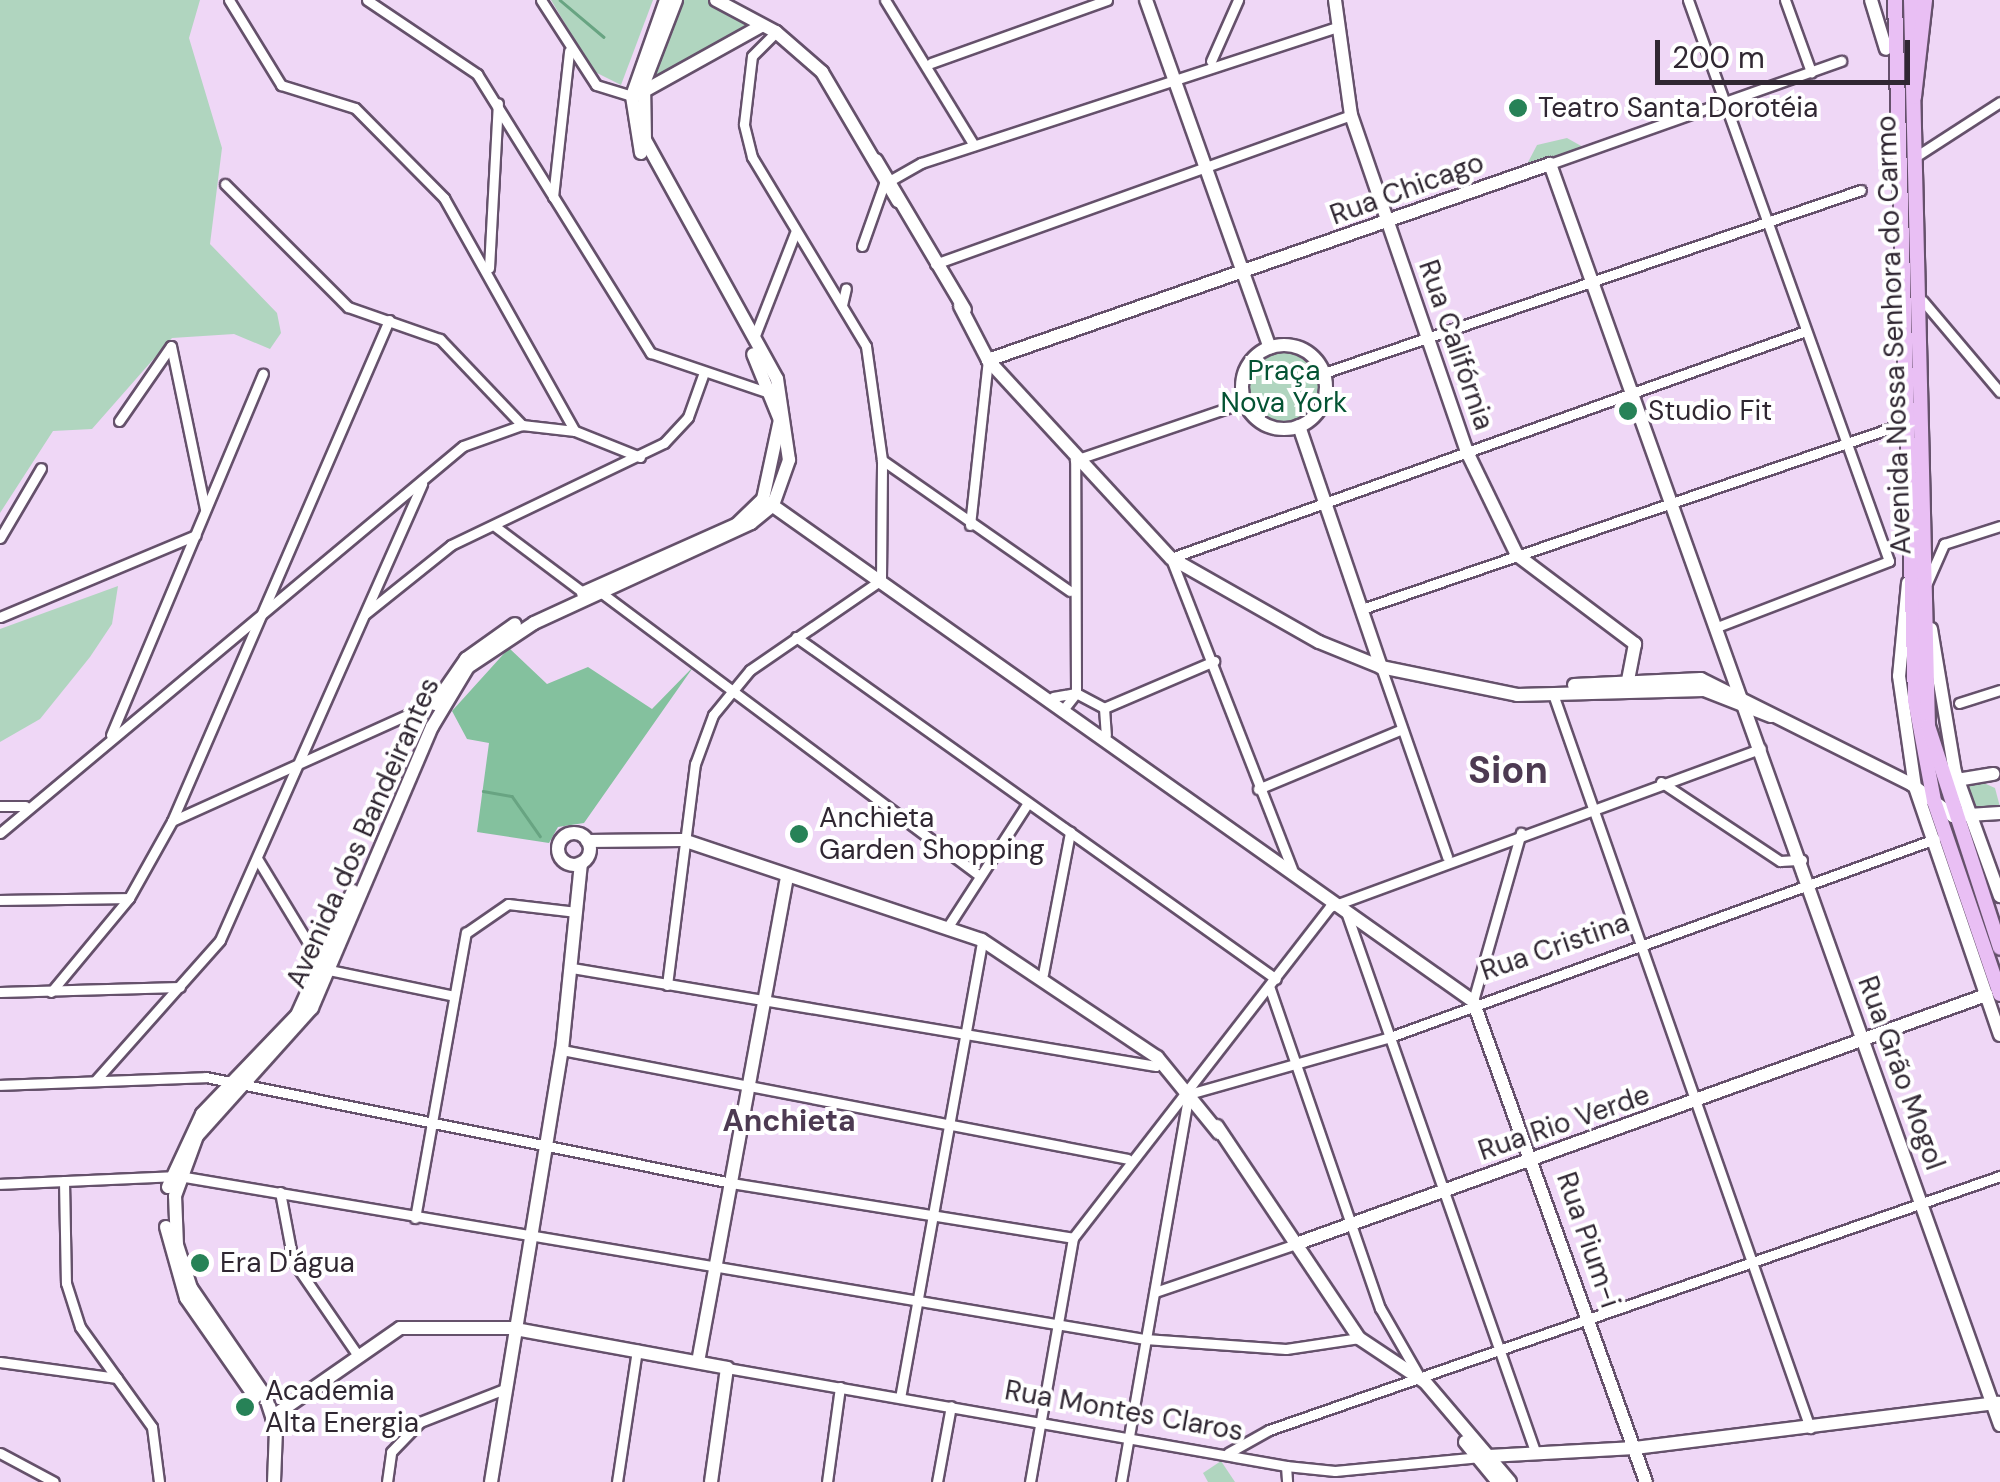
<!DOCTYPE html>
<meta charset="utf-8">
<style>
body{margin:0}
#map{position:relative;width:2000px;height:1482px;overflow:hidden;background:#efd7f6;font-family:"DM Sans",sans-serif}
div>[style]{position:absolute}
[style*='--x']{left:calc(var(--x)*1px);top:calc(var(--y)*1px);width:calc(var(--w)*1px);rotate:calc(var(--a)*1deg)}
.green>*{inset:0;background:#b0d5bf}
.round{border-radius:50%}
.forest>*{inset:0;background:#84c19e}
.stream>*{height:2.5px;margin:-1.25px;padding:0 1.25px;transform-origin:1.25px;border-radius:1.25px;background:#68a482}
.roads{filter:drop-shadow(2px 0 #65516b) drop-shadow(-2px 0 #65516b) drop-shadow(0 2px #65516b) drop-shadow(0 -2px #65516b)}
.street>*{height:9px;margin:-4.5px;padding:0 4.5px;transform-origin:4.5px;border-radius:4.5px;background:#fff}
.secondary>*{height:12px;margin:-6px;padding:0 6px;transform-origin:6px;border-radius:6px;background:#fff}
.secondary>.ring{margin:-6px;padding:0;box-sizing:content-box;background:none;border:12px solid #fff;border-radius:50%}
.primary>*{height:14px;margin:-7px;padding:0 7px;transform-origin:7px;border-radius:7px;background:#e9bff4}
.dots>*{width:28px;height:28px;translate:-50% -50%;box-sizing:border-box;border:5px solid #fff;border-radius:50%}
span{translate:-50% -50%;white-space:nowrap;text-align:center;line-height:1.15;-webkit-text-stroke:8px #fff;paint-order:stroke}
.poi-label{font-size:28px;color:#302732}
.left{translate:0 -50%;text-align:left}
.street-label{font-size:28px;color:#302732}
.park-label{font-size:28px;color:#045333}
.neighbourhood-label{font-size:30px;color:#4d3a52;font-weight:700}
.district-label{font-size:38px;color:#4d3a52;font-weight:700}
.scale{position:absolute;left:1655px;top:40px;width:255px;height:45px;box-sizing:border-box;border:5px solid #302732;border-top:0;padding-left:12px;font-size:30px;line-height:35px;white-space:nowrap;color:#302732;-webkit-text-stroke:8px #fff;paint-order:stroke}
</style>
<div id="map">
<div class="green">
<div style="clip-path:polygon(0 0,200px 0,189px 38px,222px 148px,210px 244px,277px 313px,281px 333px,270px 349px,234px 334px,172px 338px,92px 429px,53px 431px,0 513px)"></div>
<div style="clip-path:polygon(551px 0,653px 0,621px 85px,593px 71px)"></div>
<div style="clip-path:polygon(681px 0,711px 0,749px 27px,650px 84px)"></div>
<div style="clip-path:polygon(1567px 138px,1583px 147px,1525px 168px,1537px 145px)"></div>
<div class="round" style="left:1247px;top:350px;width:74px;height:74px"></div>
<div style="clip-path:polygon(118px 586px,112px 624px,90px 657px,40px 719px,0 742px,0 629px)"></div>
<div style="clip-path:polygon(1977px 780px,1995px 788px,2000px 807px,1977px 813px,1965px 782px)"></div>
<div style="clip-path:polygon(1221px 1461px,1235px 1482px,1208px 1482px,1203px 1473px)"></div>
</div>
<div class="forest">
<div style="clip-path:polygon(509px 648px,547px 684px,588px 667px,652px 709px,694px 666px,584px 823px,558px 827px,549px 843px,477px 832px,489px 743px,467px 739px,452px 711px)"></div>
</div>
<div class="stream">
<div style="--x:560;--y:0;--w:57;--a:40.1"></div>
<div style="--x:483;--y:791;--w:29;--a:10"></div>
<div style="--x:512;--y:796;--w:49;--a:55"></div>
</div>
<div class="roads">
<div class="street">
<div style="--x:229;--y:0;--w:100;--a:58.5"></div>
<div style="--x:281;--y:85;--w:77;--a:17.3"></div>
<div style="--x:355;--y:108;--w:127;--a:45.3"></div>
<div style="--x:444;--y:198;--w:267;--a:60.7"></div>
<div style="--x:367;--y:0;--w:133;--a:33.9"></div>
<div style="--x:477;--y:74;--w:329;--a:58.1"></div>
<div style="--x:651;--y:353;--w:125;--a:18.7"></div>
<div style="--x:541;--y:0;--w:101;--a:57.1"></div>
<div style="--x:596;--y:85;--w:38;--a:17"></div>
<div style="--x:885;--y:0;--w:170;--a:58.5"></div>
<div style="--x:1688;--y:0;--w:596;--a:70.29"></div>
<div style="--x:1889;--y:561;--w:181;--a:159"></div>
<div style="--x:1785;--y:0;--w:77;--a:70.1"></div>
<div style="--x:1211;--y:61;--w:67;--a:-66.1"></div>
<div style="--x:931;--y:63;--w:187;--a:-19.7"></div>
<div style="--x:1915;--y:157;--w:101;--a:-32.9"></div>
<div style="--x:1550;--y:164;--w:309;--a:-19.5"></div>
<div style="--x:225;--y:184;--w:174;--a:45"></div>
<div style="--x:348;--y:307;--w:97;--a:19.2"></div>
<div style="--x:440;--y:339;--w:119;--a:46.4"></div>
<div style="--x:553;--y:197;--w:147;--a:-83.7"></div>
<div style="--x:862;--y:246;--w:66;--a:-70.5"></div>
<div style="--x:884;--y:184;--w:43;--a:-29.6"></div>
<div style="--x:921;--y:163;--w:439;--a:-18.1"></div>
<div style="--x:935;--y:264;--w:442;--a:-19.7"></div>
<div style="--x:489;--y:268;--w:165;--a:-86.9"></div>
<div style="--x:1923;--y:301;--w:119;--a:49.8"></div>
<div style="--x:842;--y:305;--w:17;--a:-77"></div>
<div style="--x:754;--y:338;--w:113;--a:-68.7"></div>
<div style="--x:171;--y:346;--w:167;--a:78.2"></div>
<div style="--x:1324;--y:373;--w:567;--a:-18.82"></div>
<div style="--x:119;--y:421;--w:91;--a:-55.3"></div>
<div style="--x:882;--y:460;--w:229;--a:34.9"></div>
<div style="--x:970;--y:525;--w:166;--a:-83.8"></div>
<div style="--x:496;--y:527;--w:110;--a:36.9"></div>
<div style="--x:0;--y:538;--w:81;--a:-59.6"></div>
<div style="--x:1927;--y:583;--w:43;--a:-66.4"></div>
<div style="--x:1944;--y:544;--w:59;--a:-17.8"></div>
<div style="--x:603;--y:594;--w:467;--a:36.8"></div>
<div style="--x:1362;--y:609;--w:559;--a:-18.89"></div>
<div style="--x:365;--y:614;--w:110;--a:-38.7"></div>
<div style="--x:451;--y:545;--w:236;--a:-25.6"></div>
<div style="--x:664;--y:443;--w:35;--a:-47"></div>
<div style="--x:688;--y:417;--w:45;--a:-70.3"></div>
<div style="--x:0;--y:617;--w:212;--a:-22.7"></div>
<div style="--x:796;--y:637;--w:589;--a:35.47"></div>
<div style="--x:1381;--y:667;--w:201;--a:70.8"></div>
<div style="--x:1076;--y:693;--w:32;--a:28"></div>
<div style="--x:1104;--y:708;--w:120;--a:-23.1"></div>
<div style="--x:1553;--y:694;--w:778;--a:70.7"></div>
<div style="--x:1053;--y:697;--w:23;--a:-10"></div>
<div style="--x:1959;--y:703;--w:43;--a:-17.6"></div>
<div style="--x:1066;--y:706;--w:16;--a:-52"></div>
<div style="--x:1076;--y:693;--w:233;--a:-90.2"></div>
<div style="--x:1075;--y:460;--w:180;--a:-18.8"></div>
<div style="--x:1104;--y:708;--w:27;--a:86"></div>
<div style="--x:111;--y:735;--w:392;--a:-67.2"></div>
<div style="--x:1661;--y:782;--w:143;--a:33.6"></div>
<div style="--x:1780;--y:861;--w:22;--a:-3"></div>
<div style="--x:1258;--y:789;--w:156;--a:-22.6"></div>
<div style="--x:0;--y:806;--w:25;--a:0"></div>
<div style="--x:172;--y:821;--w:292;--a:-24.3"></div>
<div style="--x:0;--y:833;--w:603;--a:-39.89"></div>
<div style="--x:463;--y:446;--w:63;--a:-19.6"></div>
<div style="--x:522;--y:425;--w:53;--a:6.5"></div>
<div style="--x:575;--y:431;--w:70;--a:21.8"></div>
<div style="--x:258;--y:860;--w:122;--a:58.8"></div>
<div style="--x:1292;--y:869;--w:334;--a:-111.3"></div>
<div style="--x:1171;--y:558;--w:671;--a:-19.68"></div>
<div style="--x:0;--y:900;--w:129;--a:-0.9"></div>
<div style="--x:1345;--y:909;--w:577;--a:70.69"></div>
<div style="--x:947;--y:928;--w:149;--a:-57.1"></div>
<div style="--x:572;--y:968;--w:592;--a:9.53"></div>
<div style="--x:329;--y:970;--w:124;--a:11.7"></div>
<div style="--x:1043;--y:974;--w:145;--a:-79.2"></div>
<div style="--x:667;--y:985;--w:223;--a:-82.8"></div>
<div style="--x:695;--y:764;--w:52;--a:-69.8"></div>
<div style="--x:713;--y:715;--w:58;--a:-50.6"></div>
<div style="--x:750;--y:670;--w:159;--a:-34.5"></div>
<div style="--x:881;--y:580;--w:120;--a:-89.5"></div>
<div style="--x:882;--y:460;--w:115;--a:-98"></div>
<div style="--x:866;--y:346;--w:221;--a:-121.1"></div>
<div style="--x:752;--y:157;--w:34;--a:-104"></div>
<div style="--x:744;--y:124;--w:68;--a:-83.3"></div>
<div style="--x:752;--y:56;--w:34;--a:-45"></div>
<div style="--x:1269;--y:986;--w:341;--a:71"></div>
<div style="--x:1380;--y:1308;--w:76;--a:60.1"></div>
<div style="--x:0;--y:992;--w:180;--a:-1.6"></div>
<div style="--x:51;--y:992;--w:122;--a:-50.3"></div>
<div style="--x:129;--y:898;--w:88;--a:-60.8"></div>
<div style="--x:172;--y:821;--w:546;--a:-66.58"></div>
<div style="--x:1473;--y:1001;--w:175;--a:-74.1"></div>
<div style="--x:562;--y:1050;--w:576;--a:10.9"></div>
<div style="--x:95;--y:1081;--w:188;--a:-48.4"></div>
<div style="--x:220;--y:940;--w:499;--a:-66.1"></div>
<div style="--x:0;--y:1085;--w:206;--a:-2.2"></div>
<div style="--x:206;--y:1077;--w:536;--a:11.41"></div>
<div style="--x:731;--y:1183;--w:346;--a:9.1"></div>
<div style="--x:1189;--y:1094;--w:209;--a:-15.8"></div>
<div style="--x:1390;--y:1037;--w:580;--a:-19.97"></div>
<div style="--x:64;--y:1181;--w:102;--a:88.9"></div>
<div style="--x:66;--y:1283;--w:46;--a:72.3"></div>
<div style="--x:80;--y:1327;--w:123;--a:54.2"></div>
<div style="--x:152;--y:1427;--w:55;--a:82.7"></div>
<div style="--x:0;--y:1184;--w:179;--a:-2.6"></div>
<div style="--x:179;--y:1176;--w:980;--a:9.58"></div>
<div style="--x:1145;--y:1339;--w:141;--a:4.1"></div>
<div style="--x:1286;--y:1349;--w:74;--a:-8.6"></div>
<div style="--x:280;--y:1192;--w:70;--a:79.3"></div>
<div style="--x:293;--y:1261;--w:116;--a:55.5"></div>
<div style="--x:415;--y:1218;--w:290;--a:-79.9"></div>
<div style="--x:466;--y:933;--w:51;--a:-34.6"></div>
<div style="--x:508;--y:904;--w:69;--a:6.6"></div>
<div style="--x:1155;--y:1292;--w:149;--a:-18.8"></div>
<div style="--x:0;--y:1362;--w:118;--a:7.8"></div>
<div style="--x:727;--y:1368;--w:568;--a:9.94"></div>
<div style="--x:1286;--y:1466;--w:49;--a:5.8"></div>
<div style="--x:1335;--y:1471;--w:146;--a:-5.5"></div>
<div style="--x:900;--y:1398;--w:465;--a:-79.8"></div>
<div style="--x:0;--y:1453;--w:61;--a:28.2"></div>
<div style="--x:1228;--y:1453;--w:47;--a:-29.3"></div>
<div style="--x:1269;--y:1430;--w:774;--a:-19.16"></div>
<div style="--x:1286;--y:1466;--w:16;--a:86"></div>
<div style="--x:387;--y:1482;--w:30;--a:-82"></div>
<div style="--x:391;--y:1452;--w:42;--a:-46"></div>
<div style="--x:420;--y:1422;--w:88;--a:-21.3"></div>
<div style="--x:617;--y:1482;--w:134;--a:-81.4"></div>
<div style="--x:827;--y:1482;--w:96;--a:-82.2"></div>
<div style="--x:937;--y:1482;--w:77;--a:-79.6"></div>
<div style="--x:1030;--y:1482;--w:248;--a:-80"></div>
<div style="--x:1073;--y:1238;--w:419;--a:-52.2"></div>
<div style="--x:1330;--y:907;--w:459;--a:-20.2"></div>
<div style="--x:1121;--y:1482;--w:391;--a:-80.1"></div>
</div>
<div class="secondary">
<div style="--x:716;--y:0;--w:68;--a:28.1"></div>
<div style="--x:776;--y:32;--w:61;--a:41"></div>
<div style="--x:822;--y:72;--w:150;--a:59.5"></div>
<div style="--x:1146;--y:0;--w:369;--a:70.4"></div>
<div style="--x:1335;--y:0;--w:116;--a:82.1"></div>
<div style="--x:1351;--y:115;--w:359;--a:71"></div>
<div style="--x:1468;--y:454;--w:112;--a:64.1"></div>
<div style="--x:1517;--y:555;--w:148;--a:37"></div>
<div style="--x:1635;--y:644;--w:37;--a:101"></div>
<div style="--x:1871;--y:0;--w:51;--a:73"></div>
<div style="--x:637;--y:95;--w:142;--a:-29.1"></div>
<div style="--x:641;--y:153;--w:58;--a:-99"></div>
<div style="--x:632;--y:96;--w:102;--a:-70.5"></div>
<div style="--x:876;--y:160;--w:174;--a:59.3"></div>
<div style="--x:960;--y:306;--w:61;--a:62.6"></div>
<div style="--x:988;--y:360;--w:270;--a:47.3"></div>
<div style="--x:1171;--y:558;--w:170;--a:29.6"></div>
<div style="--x:1319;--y:642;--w:67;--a:22"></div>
<div style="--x:1381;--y:667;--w:139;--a:11.6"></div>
<div style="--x:1517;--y:695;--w:187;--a:-1.5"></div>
<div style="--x:1704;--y:690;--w:72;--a:21.2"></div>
<div class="ring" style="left:1242px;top:345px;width:72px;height:72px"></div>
<div style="--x:988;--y:360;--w:595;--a:-19.23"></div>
<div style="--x:1550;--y:164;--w:1339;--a:70.36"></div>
<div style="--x:1299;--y:426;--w:255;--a:71.2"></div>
<div style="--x:769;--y:503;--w:862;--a:35.28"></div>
<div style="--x:1473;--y:1001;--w:511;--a:70.22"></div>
<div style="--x:1908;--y:583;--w:93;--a:95.5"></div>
<div style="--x:1899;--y:676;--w:112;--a:81.8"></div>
<div style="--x:1915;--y:787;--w:262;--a:71.1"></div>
<div style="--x:583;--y:593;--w:167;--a:-24"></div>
<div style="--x:736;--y:525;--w:37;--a:-44"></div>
<div style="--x:763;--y:499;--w:81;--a:-77.9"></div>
<div style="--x:780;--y:420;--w:71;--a:-112.2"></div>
<div style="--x:1931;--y:629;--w:145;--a:80.5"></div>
<div style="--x:1955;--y:772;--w:132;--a:70.1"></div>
<div style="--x:1574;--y:685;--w:127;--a:-2.7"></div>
<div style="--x:1701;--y:679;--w:235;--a:26.6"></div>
<div style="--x:1911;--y:784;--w:53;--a:37.3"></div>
<div style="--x:1953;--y:816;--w:47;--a:-3.7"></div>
<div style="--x:435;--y:704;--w:55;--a:-55.4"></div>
<div style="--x:466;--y:659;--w:60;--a:-35.5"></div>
<div style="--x:1951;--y:781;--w:43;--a:-9.5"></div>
<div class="ring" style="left:558px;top:833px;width:20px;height:20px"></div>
<div style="--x:587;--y:841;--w:96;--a:-0.6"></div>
<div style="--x:683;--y:840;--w:315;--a:18.5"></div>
<div style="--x:982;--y:940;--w:211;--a:33.8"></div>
<div style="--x:1157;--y:1057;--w:98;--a:50.8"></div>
<div style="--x:1217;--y:1126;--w:255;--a:56.2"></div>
<div style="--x:1359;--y:1338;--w:79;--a:33.7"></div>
<div style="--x:1425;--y:1382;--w:131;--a:49.6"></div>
<div style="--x:168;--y:1187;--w:81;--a:-65"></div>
<div style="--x:202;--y:1114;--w:137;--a:-46.2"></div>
<div style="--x:297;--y:1015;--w:136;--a:-65.7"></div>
<div style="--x:166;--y:1227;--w:74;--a:74.3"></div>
<div style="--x:186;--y:1298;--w:121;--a:55.1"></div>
<div style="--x:1296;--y:1244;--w:734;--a:-19.84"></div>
<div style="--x:698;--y:1362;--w:494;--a:-79.6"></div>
<div style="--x:272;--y:1417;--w:156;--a:-34.8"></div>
<div style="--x:400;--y:1328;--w:110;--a:0"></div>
<div style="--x:510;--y:1328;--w:221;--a:10.4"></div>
<div style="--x:727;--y:1368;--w:115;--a:98"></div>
<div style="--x:1465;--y:1442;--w:52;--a:50.5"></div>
<div style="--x:1489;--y:1456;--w:146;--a:-3.1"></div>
<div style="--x:1635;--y:1448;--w:366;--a:-7.1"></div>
<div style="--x:274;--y:1482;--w:53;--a:-87.8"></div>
<div style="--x:276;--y:1429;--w:35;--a:-108"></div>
<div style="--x:265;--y:1396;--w:131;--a:-124.4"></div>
<div style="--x:191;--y:1288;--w:45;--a:-108"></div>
<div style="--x:177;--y:1245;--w:49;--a:-92.3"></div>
<div style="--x:175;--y:1196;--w:64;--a:-69.9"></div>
<div style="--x:197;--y:1136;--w:172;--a:-48.1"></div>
<div style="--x:312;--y:1008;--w:306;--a:-66.9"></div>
<div style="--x:432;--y:727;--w:70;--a:-59"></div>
<div style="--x:468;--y:667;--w:79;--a:-33.7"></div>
<div style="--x:534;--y:623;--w:239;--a:-24.7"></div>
<div style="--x:751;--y:523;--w:28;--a:-39"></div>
<div style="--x:773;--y:505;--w:48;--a:-70.4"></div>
<div style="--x:789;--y:460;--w:82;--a:-98.4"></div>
<div style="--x:777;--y:379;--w:273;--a:-118.9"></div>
<div style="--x:645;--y:140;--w:57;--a:-91"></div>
<div style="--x:644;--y:83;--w:89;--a:-68.9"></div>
<div style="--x:491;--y:1482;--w:438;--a:-80.7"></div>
<div style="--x:562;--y:1050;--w:188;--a:-84.2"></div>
</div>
<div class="primary">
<div style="--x:1895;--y:0;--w:700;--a:88.36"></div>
<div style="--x:1915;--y:700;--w:103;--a:79.3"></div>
<div style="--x:1934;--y:801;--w:204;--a:71.1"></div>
<div style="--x:1911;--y:0;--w:726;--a:88.66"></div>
<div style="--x:1928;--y:726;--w:233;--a:72"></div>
<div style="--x:1914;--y:97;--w:98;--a:-83.5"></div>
</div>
</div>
<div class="dots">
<div style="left:1518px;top:108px;background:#278257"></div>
<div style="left:1628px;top:411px;background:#278257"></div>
<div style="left:799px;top:834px;background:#278257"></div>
<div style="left:200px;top:1263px;background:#278257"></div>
<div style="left:245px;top:1407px;background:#278257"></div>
</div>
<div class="poi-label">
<span class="left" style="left:1538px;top:108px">Teatro Santa Dorotéia</span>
<span class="left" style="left:1648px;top:411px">Studio Fit</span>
<span class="left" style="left:819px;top:834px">Anchieta<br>Garden Shopping</span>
<span class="left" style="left:220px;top:1263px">Era D'água</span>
<span class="left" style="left:265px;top:1407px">Academia<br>Alta Energia</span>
</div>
<div class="street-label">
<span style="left:1407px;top:189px;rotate:-20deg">Rua Chicago</span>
<span style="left:1894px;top:335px;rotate:-92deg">Avenida Nossa Senhora do Carmo</span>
<span style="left:1456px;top:345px;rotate:71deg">Rua Califórnia</span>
<span style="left:363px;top:833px;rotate:-66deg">Avenida dos Bandeirantes</span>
<span style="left:1555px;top:947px;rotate:-19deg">Rua Cristina</span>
<span style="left:1901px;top:1073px;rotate:70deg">Rua Grão Mogol</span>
<span style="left:1564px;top:1123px;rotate:-19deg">Rua Rio Verde</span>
<span style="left:1588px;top:1240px;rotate:71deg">Rua Pium-i</span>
<span style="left:1124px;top:1411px;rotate:10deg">Rua Montes Claros</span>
</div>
<div class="park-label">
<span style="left:1284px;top:387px">Praça<br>Nova York</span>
</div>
<div class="neighbourhood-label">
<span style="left:789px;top:1121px">Anchieta</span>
</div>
<div class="district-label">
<span style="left:1508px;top:771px">Sion</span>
</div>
<div class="scale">200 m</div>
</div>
